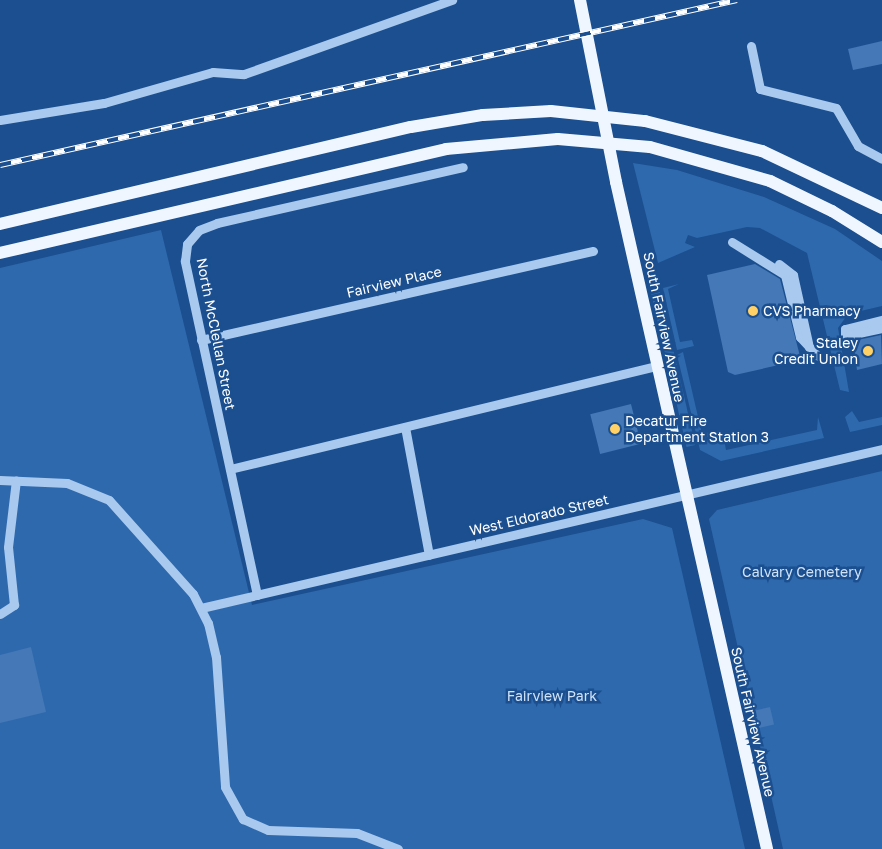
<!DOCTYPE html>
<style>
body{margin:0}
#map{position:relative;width:882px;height:849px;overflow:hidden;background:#1b4f8f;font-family:"Golos Text",sans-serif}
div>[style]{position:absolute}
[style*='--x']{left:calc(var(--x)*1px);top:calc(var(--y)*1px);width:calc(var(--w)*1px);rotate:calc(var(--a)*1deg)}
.green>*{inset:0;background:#2e69ad;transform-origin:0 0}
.building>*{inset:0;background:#4478b7;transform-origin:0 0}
.minor>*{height:9px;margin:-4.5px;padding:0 4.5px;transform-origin:4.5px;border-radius:4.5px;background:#a9c9ee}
.major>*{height:12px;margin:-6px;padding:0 6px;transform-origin:6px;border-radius:6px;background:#f0f6ff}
.rail>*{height:5.5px;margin-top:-2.75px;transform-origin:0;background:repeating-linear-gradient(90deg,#1b4f8f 0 11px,#fff 0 22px);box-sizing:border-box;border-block:1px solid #fff}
.major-bridge>*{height:12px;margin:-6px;padding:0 6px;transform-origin:6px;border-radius:6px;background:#f0f6ff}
.dots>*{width:14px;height:14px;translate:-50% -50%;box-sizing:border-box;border:2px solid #1b4f8f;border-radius:50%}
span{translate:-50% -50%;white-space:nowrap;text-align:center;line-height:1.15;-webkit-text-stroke:5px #1b4f8f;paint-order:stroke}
.street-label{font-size:14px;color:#fff}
.poi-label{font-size:14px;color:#fff}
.left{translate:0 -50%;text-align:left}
.right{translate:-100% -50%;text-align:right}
.park-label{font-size:14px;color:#cfe3fa}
</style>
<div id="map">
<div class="green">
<div style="clip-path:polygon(633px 163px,677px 170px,764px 197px,835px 229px,882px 261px,882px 306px,848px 314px,838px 328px,849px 392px,840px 390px,807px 253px,760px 228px,747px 227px,697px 238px,688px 235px,685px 243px,695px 247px,658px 263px)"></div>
<div style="clip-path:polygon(161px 230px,252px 605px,643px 519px,672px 528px,745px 849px,0 849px,0 268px)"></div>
<div style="clip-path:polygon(679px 284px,668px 289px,680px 342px,692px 340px,694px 346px,677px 350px,663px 288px)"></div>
<div style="left:660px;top:292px;width:157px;height:9px;rotate:77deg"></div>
<div style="clip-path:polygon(683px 352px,702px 434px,715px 431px,724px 439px,726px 450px,817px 430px,818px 417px,824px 438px,721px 461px,700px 450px,677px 355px)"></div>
<div style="clip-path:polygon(852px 411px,859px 422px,882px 417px,882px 425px,850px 432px,845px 417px)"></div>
<div style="clip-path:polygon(882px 471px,882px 849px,783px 849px,709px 519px,717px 510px)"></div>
</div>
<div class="building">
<div style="clip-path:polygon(882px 41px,882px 64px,853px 70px,848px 49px)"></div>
<div style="clip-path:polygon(755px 264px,780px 279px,801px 360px,735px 375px,728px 372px,707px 275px)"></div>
<div style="clip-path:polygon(881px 335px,882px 364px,857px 370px,853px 341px)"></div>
<div style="left:631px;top:404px;width:41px;height:42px;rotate:76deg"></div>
<div style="clip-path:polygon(31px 647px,46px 712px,0 723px,0 655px)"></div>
<div style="left:770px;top:707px;width:18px;height:16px;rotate:77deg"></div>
</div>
<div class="minor">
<div style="--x:751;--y:46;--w:44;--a:78.2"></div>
<div style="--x:760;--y:89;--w:78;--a:14"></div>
<div style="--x:836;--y:108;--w:44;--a:59.9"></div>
<div style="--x:858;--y:146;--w:27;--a:28"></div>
<div style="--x:0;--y:120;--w:105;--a:-9.3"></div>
<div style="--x:104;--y:103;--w:113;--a:-15.9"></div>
<div style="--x:213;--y:72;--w:31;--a:4"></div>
<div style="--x:244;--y:74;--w:221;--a:-19.6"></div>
<div style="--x:732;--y:242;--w:62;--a:31.9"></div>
<div style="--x:785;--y:275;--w:64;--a:76.4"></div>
<div style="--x:800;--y:337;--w:26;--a:47"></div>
<div style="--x:779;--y:264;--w:18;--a:38"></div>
<div style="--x:793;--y:275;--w:74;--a:77.5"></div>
<div style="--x:201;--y:340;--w:402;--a:-12.8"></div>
<div style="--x:845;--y:342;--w:13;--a:-90"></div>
<div style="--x:845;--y:329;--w:38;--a:-14"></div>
<div style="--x:845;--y:342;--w:8;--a:-60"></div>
<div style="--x:849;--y:335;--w:34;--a:-12"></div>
<div style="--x:405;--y:427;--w:130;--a:79.4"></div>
<div style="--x:230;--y:469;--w:439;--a:-13.6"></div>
<div style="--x:0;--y:480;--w:67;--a:2.6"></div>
<div style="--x:67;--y:483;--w:45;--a:22"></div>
<div style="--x:109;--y:500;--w:126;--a:48.2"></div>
<div style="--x:193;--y:594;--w:33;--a:63"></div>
<div style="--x:208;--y:623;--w:35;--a:77"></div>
<div style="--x:216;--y:657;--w:130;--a:86"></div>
<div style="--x:225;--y:787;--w:37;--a:61"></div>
<div style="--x:243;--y:819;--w:27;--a:24"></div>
<div style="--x:268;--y:830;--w:89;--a:1.9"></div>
<div style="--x:357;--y:833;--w:44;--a:21.3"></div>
<div style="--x:257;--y:595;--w:342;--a:-102.2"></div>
<div style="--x:185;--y:261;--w:17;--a:-83"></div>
<div style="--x:187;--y:244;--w:18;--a:-49"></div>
<div style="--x:199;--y:230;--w:19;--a:-21"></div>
<div style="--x:217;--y:223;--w:252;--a:-12.8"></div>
<div style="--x:201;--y:608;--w:699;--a:-13.14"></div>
<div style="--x:0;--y:614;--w:17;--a:-33"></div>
<div style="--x:14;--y:605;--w:58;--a:-95.9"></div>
<div style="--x:8;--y:547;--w:67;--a:-83.2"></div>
</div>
<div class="major">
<div style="--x:580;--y:0;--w:186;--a:78.8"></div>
<div style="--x:616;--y:182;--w:684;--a:77.24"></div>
<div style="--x:645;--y:121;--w:121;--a:14.4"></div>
<div style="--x:762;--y:151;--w:133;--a:25.4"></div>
<div style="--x:650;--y:147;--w:125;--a:15.8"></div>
<div style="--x:770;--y:181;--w:69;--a:25.8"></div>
<div style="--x:832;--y:211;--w:59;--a:31.8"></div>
<div style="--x:0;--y:224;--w:422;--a:-13.3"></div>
<div style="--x:411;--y:127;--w:73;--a:-9.5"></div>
<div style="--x:483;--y:115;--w:68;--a:-3.4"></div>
<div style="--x:0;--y:253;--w:458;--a:-13.1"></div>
<div style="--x:446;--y:149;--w:112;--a:-5.1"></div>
</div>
<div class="rail">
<div style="--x:0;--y:165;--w:755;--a:-12.62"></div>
</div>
<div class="major-bridge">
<div style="--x:551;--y:111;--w:95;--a:6.1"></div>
<div style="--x:558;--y:139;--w:92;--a:5"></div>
</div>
<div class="dots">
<div style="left:753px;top:311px;background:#ffd166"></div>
<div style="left:868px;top:351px;background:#ffd166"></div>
<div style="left:615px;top:429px;background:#ffd166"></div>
</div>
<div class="street-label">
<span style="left:394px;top:282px;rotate:-13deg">Fairview Place</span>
<span style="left:664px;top:327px;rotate:78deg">South Fairview Avenue</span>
<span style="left:216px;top:334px;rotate:79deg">North McClellan Street</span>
<span style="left:539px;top:515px;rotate:-13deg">West Eldorado Street</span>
<span style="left:753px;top:722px;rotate:77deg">South Fairview Avenue</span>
</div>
<div class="poi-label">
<span class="left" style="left:763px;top:311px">CVS Pharmacy</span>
<span class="right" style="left:858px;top:351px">Staley<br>Credit Union</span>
<span class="left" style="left:625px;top:429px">Decatur Fire<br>Department Station 3</span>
</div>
<div class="park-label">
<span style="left:802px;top:572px">Calvary Cemetery</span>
<span style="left:552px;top:696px">Fairview Park</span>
</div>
</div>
